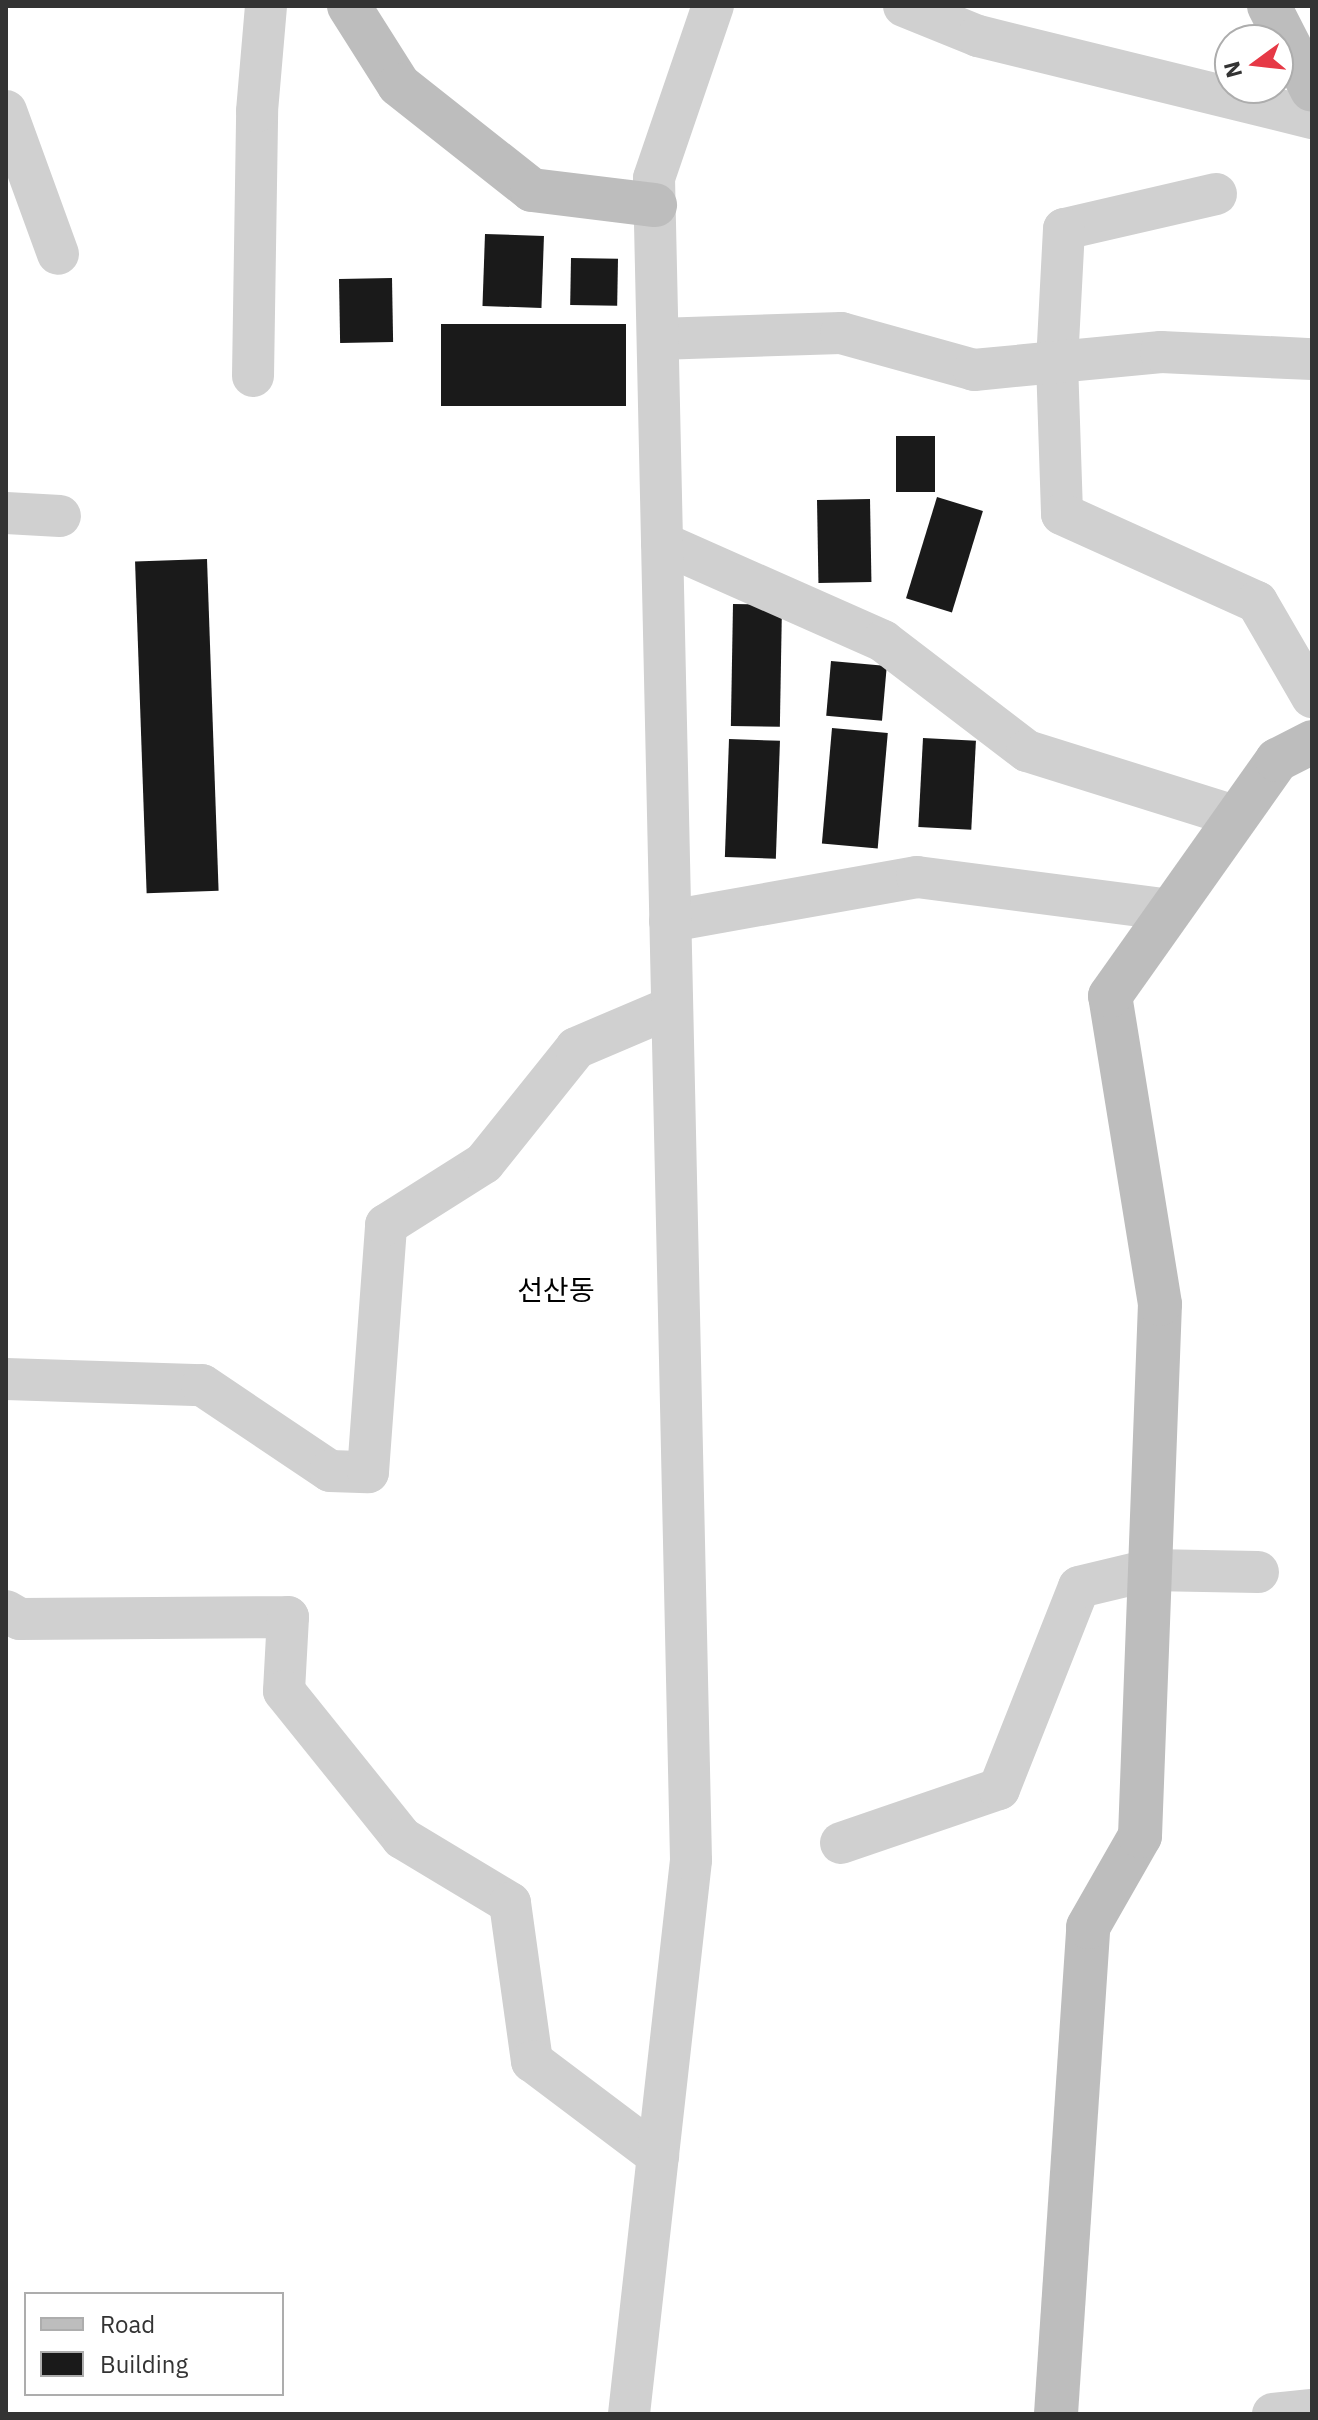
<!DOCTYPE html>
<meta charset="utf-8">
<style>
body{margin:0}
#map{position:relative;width:1318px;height:2420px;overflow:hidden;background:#fff;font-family:"IBM Plex Sans","Noto Sans KR",sans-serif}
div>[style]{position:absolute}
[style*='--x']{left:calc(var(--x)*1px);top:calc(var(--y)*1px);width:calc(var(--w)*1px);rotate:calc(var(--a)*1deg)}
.building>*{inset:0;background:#1a1a1a;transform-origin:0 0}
.street>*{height:42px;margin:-21px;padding:0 21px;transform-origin:21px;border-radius:21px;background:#d0d0d0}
.secondary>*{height:44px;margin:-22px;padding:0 22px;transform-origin:22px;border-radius:22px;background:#bdbdbd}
span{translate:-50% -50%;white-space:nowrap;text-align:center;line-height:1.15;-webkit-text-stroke:8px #fff;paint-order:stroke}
.quarter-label{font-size:28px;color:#000}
.frame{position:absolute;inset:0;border:8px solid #333;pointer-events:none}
.legend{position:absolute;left:24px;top:2292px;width:260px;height:104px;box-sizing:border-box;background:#fff;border:2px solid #adadad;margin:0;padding:10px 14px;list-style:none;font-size:24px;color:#333}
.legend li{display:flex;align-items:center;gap:16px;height:40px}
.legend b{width:40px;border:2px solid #adadad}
.north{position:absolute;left:1214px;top:24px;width:80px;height:80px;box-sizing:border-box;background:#fff;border:2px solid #adadad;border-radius:50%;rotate:255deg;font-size:22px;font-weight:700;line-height:32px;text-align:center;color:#333}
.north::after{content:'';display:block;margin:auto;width:28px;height:36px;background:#e63946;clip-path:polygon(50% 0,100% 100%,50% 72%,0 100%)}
</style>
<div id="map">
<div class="building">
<div style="left:485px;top:234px;width:59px;height:72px;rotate:2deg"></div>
<div style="left:571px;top:258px;width:47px;height:47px;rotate:1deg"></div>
<div style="left:392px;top:278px;width:64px;height:53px;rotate:89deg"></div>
<div style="left:441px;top:324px;width:185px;height:82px"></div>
<div style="left:896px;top:436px;width:39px;height:56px"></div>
<div style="left:937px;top:497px;width:48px;height:106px;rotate:17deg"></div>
<div style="left:870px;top:499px;width:83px;height:53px;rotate:89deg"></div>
<div style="left:207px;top:559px;width:332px;height:72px;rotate:88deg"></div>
<div style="left:733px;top:604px;width:49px;height:122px;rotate:1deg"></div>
<div style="left:831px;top:661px;width:56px;height:55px;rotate:5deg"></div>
<div style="left:832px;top:728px;width:56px;height:116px;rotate:5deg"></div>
<div style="left:923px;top:738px;width:53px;height:89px;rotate:3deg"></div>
<div style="left:729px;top:739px;width:51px;height:118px;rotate:2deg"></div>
</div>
<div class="street">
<div style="--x:904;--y:6;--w:80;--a:22.1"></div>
<div style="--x:978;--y:36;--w:344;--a:13.8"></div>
<div style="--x:6;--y:111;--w:152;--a:70"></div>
<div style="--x:1216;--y:194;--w:156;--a:167"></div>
<div style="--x:1064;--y:229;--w:133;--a:93"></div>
<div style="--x:1057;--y:362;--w:152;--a:88.1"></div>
<div style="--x:1062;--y:514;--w:214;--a:24.3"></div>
<div style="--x:1257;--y:602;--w:110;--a:59.9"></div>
<div style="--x:658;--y:339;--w:183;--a:-1.9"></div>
<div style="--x:841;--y:333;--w:138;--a:15.5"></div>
<div style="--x:974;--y:370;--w:188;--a:-5.5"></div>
<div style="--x:1161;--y:352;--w:151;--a:2.7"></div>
<div style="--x:253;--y:376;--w:265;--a:-89.1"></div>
<div style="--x:257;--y:111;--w:105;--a:-85.1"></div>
<div style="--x:6;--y:513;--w:54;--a:3.2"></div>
<div style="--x:662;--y:543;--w:242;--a:23.9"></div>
<div style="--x:883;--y:641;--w:181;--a:37.4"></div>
<div style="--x:1027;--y:751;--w:220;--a:17.4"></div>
<div style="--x:670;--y:921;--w:251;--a:-10.1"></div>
<div style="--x:917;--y:877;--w:256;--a:7.4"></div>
<div style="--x:6;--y:1379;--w:196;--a:1.8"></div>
<div style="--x:202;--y:1385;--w:154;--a:33.9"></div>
<div style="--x:330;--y:1471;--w:38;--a:2"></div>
<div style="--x:368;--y:1472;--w:248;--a:-85.8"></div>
<div style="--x:386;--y:1225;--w:116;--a:-32.3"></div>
<div style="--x:484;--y:1163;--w:147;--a:-51.3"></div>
<div style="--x:576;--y:1048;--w:104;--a:-23.1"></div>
<div style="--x:6;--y:1611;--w:16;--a:30"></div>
<div style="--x:20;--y:1619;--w:268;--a:-0.4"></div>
<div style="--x:288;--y:1617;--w:74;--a:93.1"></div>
<div style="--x:284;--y:1691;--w:189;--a:51.2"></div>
<div style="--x:402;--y:1838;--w:126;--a:31"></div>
<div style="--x:510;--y:1903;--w:160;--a:82.1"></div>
<div style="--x:532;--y:2061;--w:158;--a:37"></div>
<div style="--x:841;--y:1843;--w:167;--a:-18.9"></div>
<div style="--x:999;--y:1789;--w:217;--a:-68.4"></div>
<div style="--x:1079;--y:1587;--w:73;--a:-13.5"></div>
<div style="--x:1150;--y:1570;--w:108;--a:1.1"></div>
<div style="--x:629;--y:2414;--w:557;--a:-83.61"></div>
<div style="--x:691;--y:1860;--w:1682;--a:-91.26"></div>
<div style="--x:654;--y:178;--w:182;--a:-71.1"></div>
<div style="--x:1273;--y:2414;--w:39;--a:-6"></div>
</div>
<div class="secondary">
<div style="--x:349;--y:6;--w:93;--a:57.7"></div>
<div style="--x:399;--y:85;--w:169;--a:38.3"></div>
<div style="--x:532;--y:190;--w:124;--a:7"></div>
<div style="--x:1269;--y:6;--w:94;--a:62.9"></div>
<div style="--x:1056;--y:2414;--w:488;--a:-86.2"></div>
<div style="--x:1088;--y:1927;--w:105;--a:-60.3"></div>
<div style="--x:1140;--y:1836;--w:532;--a:-87.85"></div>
<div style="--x:1160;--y:1304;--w:312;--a:-99.2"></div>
<div style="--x:1110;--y:996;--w:289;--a:-54.7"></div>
<div style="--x:1277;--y:760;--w:39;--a:-27"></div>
</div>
<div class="quarter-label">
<span style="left:556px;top:1290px">선산동</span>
</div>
<div class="frame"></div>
<ul class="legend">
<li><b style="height:10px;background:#bdbdbd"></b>Road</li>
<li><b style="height:22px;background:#1a1a1a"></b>Building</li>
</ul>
<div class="north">N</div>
</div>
